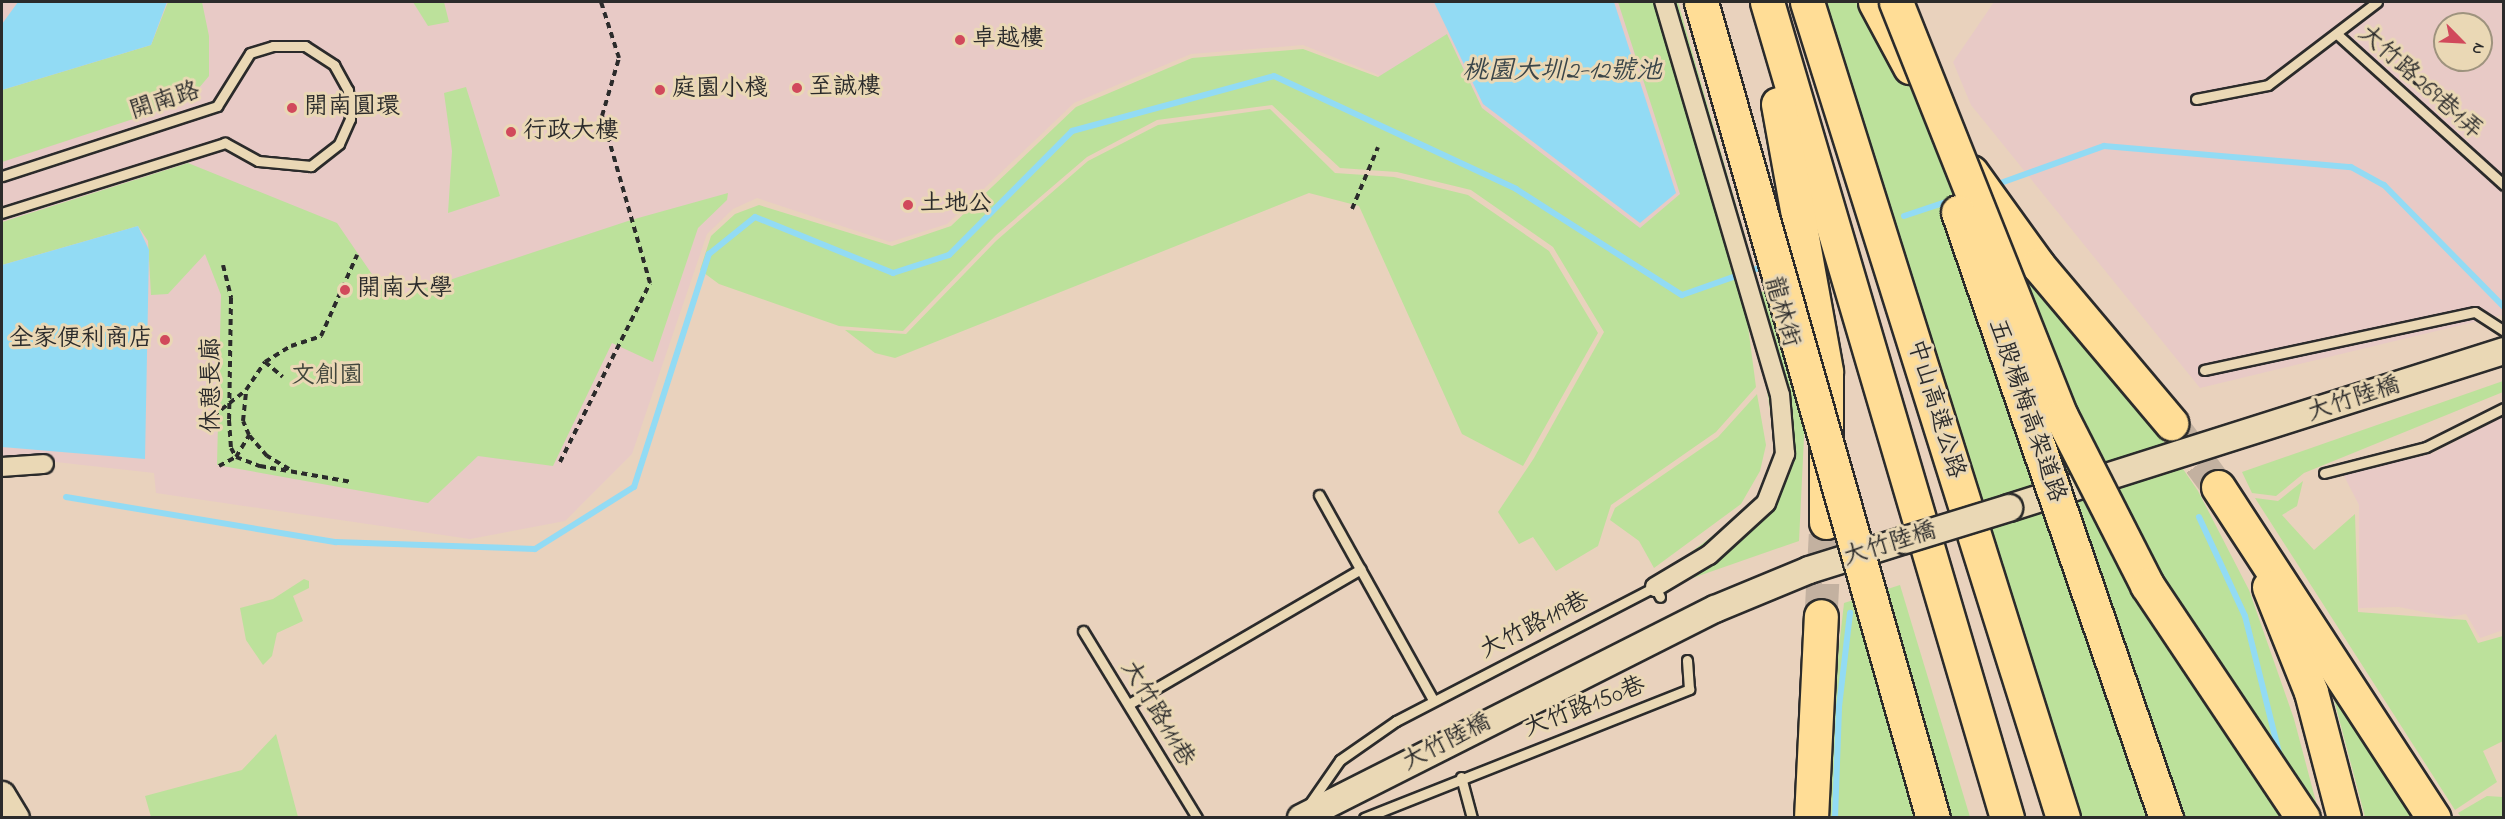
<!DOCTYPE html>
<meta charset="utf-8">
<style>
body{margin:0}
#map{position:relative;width:2505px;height:819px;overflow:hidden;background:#e9d2bd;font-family:"Indie Flower","LXGW WenKai TC",sans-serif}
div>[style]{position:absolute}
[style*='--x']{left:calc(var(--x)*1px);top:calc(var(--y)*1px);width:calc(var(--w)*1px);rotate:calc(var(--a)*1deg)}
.built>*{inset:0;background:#e8cac6}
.green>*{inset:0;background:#bce19b}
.water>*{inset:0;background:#92dbf4}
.stream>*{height:6px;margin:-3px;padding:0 3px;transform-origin:3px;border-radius:3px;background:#92dbf4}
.highway-tunnel>*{height:33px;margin-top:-16.5px;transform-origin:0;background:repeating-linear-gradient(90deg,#c3b1a0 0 33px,transparent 0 49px)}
.path>*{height:4px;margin-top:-2px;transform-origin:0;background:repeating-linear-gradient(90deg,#2b2b2b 0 6px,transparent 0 10.5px)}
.roads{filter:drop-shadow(2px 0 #2b2b2b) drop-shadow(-2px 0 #2b2b2b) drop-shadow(0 2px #2b2b2b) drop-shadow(0 -2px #2b2b2b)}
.lane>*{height:9px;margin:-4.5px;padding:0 4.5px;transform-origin:4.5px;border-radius:4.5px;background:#ead8b5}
.street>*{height:18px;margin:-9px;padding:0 9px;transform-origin:9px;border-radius:9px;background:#ead8b5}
.secondary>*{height:26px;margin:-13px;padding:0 13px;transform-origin:13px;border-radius:13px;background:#ead8b5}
.highway>*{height:33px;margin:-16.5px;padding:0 16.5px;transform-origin:16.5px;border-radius:16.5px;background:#ffdd96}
.bridges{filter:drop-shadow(2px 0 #2b2b2b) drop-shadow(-2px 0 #2b2b2b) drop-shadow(0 2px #2b2b2b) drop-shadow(0 -2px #2b2b2b)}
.secondary-bridge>*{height:26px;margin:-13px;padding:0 13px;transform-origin:13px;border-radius:13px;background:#ead8b5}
.highway-bridge>*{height:33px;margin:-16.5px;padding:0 16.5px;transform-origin:16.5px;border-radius:16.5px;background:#ffdd96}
.dots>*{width:16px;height:16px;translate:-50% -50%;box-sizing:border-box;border:3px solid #ead8b5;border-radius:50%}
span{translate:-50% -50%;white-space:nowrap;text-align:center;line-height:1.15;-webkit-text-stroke:6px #ead8b5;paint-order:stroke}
.poi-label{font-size:24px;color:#2b2b2b}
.left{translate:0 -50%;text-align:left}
.right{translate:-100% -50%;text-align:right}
.street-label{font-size:24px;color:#2b2b2b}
.park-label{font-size:24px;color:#41463c}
.water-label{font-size:26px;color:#3a4549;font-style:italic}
.frame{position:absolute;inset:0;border:3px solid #2b2b2b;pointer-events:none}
.north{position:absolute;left:2433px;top:12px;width:60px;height:60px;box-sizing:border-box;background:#ead8b5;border:2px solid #9e937e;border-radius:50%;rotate:114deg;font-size:16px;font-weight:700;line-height:24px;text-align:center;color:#2b2b2b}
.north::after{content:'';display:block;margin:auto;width:21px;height:27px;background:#d1495b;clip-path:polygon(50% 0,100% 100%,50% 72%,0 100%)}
</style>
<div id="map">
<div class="built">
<div style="clip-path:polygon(2px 2px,1620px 2px,1687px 198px,1641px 238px,1376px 74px,1303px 45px,1191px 54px,1074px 103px,947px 224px,890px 242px,757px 198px,733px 209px,707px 234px,632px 454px,565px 521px,470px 539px,156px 493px,154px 473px,2px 456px)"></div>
<div style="clip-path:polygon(evenodd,1994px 2px,2503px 2px,2503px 315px,2200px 388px,1971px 105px,1953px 62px,1994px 2px,2445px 24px,2481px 24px,2481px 60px,2445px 60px,2445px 24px)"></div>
<div style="clip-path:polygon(2503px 417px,2503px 630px,2480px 638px,2466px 614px,2449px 617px,2399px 607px,2359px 608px,2359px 505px,2343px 474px,2431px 454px)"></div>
</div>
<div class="green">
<div style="clip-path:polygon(168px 2px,202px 2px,209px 36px,209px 76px,188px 101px,2px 162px,2px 90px,151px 45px)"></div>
<div style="clip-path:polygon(413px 2px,444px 2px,449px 22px,428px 26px)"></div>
<div style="clip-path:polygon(1618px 2px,1678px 2px,1749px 250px,1732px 263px,1744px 296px,1756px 387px,1716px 432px,1611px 505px,1598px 546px,1556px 571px,1533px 537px,1519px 544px,1498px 512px,1534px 458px,1604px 332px,1553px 247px,1471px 190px,1397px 172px,1340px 168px,1272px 105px,1157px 120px,1087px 157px,996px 235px,903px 331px,839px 326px,719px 284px,700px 270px,711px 236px,735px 214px,759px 205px,892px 246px,951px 226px,1076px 107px,1192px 58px,1303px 49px,1378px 77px,1447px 34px,1482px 108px,1640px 228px,1680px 194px)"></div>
<div style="clip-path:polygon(1822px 2px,1856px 2px,1893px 63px,2050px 274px,2198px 491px,2249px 590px,2294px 719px,2320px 817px,2076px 817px)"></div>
<div style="clip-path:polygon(466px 87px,500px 196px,448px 213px,452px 151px,444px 93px)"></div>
<div style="clip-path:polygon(1270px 109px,1335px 173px,1394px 177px,1468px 195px,1549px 251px,1598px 333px,1523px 466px,1462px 434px,1359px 206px,1309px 193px,895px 358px,875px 353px,845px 330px,906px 334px,996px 241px,1088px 161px,1158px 125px)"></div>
<div style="clip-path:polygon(188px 163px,337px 223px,378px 283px,404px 295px,631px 220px,728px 193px,727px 200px,698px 228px,653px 362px,612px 343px,553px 466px,478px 456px,428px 503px,217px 465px,221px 295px,205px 254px,168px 294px,151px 295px,148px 241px,138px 226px,2px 265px,2px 222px)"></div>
<div style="clip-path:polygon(1791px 288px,1806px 396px,1799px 541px,1664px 588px,1659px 576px,1750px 508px,1771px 471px,1775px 443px,1752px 293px)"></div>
<div style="clip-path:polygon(2503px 381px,2503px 392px,2304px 473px,2276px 496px,2252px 493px,2242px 472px)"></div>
<div style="clip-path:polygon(1757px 394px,1766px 445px,1760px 471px,1741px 504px,1654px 568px,1639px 541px,1610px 520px,1615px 508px,1718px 437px)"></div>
<div style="clip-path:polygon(2303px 481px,2297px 506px,2282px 515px,2314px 550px,2355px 514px,2358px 612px,2466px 620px,2478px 643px,2503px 636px,2503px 741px,2483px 751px,2497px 782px,2455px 810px,2255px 498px,2278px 501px)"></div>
<div style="clip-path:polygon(304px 579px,309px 581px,309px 588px,293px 596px,303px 621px,277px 633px,272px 656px,263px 665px,246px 640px,240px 608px,273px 599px)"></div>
<div style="clip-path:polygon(1900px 585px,1970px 817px,1828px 818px,1829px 735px,1844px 603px)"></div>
<div style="clip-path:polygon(2328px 677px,2412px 817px,2365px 817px)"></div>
<div style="clip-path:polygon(276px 734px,298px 817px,151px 817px,145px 796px,242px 770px)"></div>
<div style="clip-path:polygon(2487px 796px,2503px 797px,2503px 817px,2461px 817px,2458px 813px)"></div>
</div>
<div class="water">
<div style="clip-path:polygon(18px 2px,167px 2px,151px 45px,2px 90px,2px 24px)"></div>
<div style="clip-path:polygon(1434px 2px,1614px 2px,1676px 193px,1640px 223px,1483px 104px)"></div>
<div style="clip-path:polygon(138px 226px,149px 250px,145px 459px,2px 447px,2px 265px)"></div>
</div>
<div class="stream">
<div style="--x:1995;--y:185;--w:116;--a:-19.7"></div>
<div style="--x:2104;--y:146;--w:248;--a:4.9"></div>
<div style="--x:2351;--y:167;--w:38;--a:29"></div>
<div style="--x:2384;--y:185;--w:171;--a:45.5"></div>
<div style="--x:1904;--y:216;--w:51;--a:-18.4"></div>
<div style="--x:66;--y:497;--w:274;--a:9.5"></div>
<div style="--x:336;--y:542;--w:199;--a:2"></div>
<div style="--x:535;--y:549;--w:117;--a:-32.1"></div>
<div style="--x:634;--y:487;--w:245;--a:-72.2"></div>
<div style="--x:709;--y:254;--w:59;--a:-38.8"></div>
<div style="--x:755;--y:217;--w:149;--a:22.1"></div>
<div style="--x:893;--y:273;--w:59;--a:-17.8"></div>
<div style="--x:949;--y:255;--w:175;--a:-45.2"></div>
<div style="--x:1072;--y:131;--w:209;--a:-15.2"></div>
<div style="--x:1274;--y:76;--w:267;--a:25"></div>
<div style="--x:1516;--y:189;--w:197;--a:32.6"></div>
<div style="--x:1682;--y:295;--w:90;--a:-19.4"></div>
<div style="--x:2199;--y:517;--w:109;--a:65.1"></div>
<div style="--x:2245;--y:616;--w:148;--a:76"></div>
<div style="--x:1835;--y:818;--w:111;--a:-87.9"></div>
<div style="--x:1839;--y:707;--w:95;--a:-83.3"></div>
</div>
<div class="highway-tunnel">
<div style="--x:2171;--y:423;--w:79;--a:53.7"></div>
<div style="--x:1821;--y:616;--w:94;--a:-87"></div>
</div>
<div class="path">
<div style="--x:1352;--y:209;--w:67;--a:-67.2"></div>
<div style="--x:223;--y:265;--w:34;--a:76"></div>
<div style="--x:231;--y:298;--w:122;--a:90.9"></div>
<div style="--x:229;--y:420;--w:28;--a:86"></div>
<div style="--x:231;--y:448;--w:10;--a:61"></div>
<div style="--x:236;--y:457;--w:26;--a:21"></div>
<div style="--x:260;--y:466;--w:93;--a:9.9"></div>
<div style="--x:265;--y:362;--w:23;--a:40"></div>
<div style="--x:213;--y:416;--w:41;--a:-38"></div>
<div style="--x:560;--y:462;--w:200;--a:-63.3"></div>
<div style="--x:650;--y:283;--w:174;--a:-106"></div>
<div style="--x:602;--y:116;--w:60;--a:-73.7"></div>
<div style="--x:619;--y:58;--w:59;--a:-107.8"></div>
<div style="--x:219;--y:466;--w:19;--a:-28"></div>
<div style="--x:236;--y:457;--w:26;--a:-59"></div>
<div style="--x:289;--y:469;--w:26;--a:-149"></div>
<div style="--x:267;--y:456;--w:28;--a:-131"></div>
<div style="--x:249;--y:435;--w:15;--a:-113"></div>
<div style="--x:243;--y:421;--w:31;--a:-84"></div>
<div style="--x:246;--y:390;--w:34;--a:-56"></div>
<div style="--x:265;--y:362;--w:31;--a:-32"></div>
<div style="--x:291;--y:346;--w:32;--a:-18"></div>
<div style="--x:321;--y:336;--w:89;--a:-66"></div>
</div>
<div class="roads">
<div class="lane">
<div style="--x:2337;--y:34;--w:225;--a:42.1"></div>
<div style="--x:2196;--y:99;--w:73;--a:-11"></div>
<div style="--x:2268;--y:85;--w:137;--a:-37.3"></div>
<div style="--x:2;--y:176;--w:226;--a:-18"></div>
<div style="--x:217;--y:106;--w:62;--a:-58.1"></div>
<div style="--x:250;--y:53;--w:24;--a:-17"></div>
<div style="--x:273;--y:46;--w:32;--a:0"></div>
<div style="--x:305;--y:46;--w:35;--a:33"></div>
<div style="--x:334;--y:65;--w:29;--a:61"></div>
<div style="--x:348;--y:90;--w:29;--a:86"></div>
<div style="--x:350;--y:119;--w:27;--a:114"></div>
<div style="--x:339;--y:144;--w:36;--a:142"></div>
<div style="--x:311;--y:166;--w:53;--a:-174.6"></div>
<div style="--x:258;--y:161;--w:38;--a:-151"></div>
<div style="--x:225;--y:143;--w:234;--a:162.6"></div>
<div style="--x:2204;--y:370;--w:277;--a:-12.1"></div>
<div style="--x:2475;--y:312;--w:35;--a:33"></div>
<div style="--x:2324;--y:473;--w:105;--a:-14.3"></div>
<div style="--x:2426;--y:447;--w:87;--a:-26.6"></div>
<div style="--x:1319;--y:495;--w:235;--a:60.9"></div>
<div style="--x:1083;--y:631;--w:219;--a:58.6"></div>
<div style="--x:1129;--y:704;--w:268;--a:-30.2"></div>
<div style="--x:1461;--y:777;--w:42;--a:75"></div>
<div style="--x:1308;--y:806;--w:56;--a:-55.2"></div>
<div style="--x:1340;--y:760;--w:68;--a:-34.9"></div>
<div style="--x:1396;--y:721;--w:292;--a:-27.4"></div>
<div style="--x:1655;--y:587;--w:11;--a:63"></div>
<div style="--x:1364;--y:818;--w:350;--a:-21.6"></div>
<div style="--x:1689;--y:689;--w:29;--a:-94"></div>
</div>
<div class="street">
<div style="--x:2;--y:467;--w:42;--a:-4.1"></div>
<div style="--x:1655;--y:587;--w:63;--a:-30.7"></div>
<div style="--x:1709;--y:555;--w:77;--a:-42.4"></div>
<div style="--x:1766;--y:503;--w:53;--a:-68.8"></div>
<div style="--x:1785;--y:454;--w:59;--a:-94.8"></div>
<div style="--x:1780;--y:395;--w:410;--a:-106.4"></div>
</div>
<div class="secondary">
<div style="--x:2009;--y:508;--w:519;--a:-17.6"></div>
<div style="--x:2;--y:795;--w:27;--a:59"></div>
<div style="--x:1301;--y:818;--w:464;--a:-26.8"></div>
<div style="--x:1715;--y:609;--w:102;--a:-22.5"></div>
<div style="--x:1809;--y:570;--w:101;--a:-17.4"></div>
</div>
<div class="highway">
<div style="--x:1767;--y:2;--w:851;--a:73.61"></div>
<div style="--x:1807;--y:2;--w:855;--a:72.58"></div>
<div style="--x:1875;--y:2;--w:74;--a:61.7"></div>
<div style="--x:1778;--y:104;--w:272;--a:79.8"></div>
<div style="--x:1826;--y:372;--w:150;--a:90"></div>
<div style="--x:1971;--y:172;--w:115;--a:54.2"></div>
<div style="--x:2038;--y:265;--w:207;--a:49.9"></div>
<div style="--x:2218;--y:487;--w:395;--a:56.9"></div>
<div style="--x:2269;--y:587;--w:113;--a:68.2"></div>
<div style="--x:2311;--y:692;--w:130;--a:75.3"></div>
<div style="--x:1811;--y:818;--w:202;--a:-87.2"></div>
</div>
</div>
<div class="bridges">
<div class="secondary-bridge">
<div style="--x:1905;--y:540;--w:109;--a:-17.1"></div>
</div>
<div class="highway-bridge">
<div style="--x:1701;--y:2;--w:848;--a:74.13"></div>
<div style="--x:1896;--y:2;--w:446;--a:68.3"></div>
<div style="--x:2061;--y:416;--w:190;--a:63"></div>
<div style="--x:2147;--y:585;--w:280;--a:56.2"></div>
<div style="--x:1958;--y:212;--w:641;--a:71.06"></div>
</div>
</div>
<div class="dots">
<div style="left:960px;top:40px;background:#d1495b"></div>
<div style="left:797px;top:88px;background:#d1495b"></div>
<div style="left:660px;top:90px;background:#d1495b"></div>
<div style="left:292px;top:108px;background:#d1495b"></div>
<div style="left:511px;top:132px;background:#d1495b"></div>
<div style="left:908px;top:205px;background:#d1495b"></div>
<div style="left:345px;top:290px;background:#d1495b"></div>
<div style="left:165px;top:340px;background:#d1495b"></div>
</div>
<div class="poi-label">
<span class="left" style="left:972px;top:40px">卓越樓</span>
<span class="left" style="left:809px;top:88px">至誠樓</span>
<span class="left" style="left:672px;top:90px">庭園小棧</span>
<span class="left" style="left:304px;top:108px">開南圓環</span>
<span class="left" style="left:523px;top:132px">行政大樓</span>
<span class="left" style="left:920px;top:205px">土地公</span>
<span class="left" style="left:357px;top:290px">開南大學</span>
<span class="right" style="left:153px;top:340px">全家便利商店</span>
</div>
<div class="street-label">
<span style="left:2420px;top:83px;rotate:42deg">大竹路269巷1弄</span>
<span style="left:165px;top:102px;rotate:-18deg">開南路</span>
<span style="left:1781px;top:312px;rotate:74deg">龍林街</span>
<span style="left:213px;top:385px;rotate:-90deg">休憩長廊</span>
<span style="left:2354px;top:400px;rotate:-18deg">大竹陸橋</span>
<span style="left:1935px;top:409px;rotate:73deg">中山高速公路</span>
<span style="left:2026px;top:411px;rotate:71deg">五股楊梅高架道路</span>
<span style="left:1890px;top:545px;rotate:-17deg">大竹陸橋</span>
<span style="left:1535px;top:626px;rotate:-27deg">大竹路119巷</span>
<span style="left:1585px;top:708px;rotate:-21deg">大竹路150巷</span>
<span style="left:1157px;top:714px;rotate:59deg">大竹路111巷</span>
<span style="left:1447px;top:743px;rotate:-27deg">大竹陸橋</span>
</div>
<div class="park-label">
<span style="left:327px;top:377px">文創園</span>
</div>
<div class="water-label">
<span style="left:1562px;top:73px">桃園大圳2-12號池</span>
</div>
<div class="frame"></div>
<div class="north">N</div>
</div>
